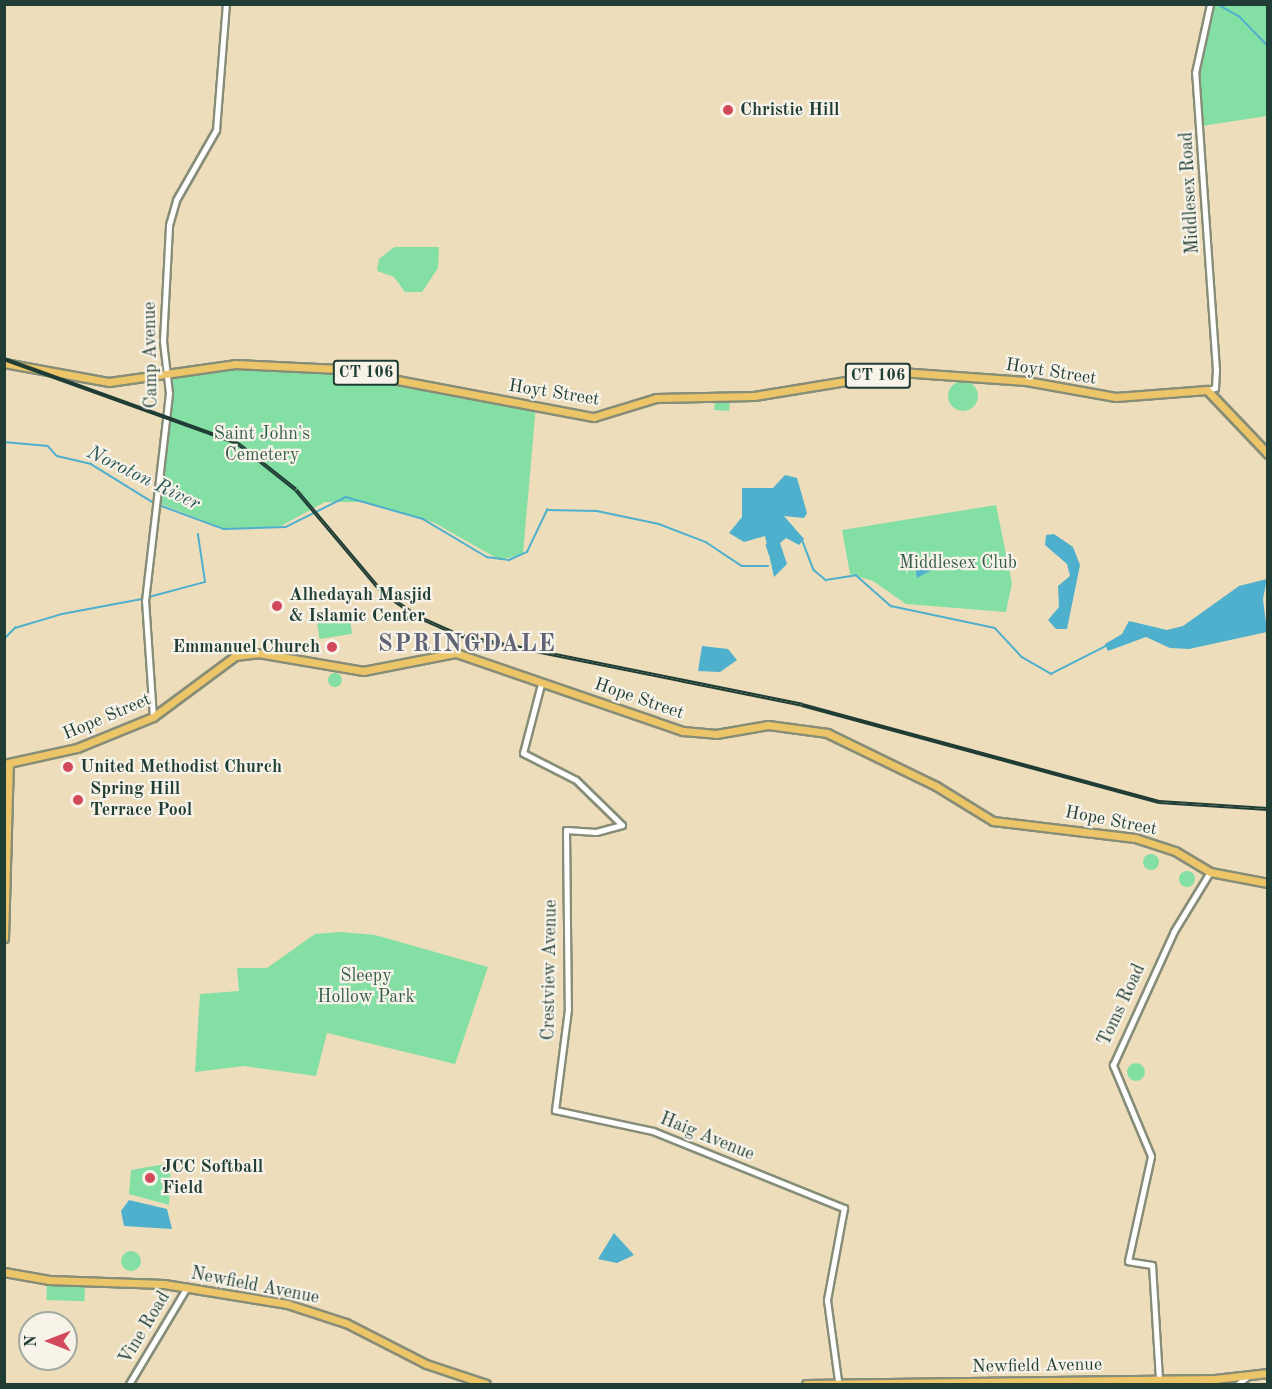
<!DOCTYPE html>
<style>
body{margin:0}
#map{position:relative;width:1272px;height:1389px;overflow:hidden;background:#edddbb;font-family:"Old Standard TT",serif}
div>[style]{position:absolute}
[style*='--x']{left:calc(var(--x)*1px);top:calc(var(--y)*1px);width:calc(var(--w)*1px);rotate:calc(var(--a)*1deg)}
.green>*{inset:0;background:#84dfa5;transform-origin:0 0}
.round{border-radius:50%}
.water>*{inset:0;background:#4eb0cd}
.stream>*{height:1.5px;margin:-0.75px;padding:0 0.75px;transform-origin:0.75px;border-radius:0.75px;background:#4eb0cd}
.roads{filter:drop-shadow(2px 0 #868d78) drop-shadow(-2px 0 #868d78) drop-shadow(0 2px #868d78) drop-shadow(0 -2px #868d78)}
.minor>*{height:5px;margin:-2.5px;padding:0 2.5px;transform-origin:2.5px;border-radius:2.5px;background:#fff}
.major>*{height:7px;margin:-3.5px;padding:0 3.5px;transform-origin:3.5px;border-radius:3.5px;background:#edc569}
.rail>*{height:4px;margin-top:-2px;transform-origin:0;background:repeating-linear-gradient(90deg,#f7f3e8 0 4.5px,#1f3d34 0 9px);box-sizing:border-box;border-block:2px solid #1f3d34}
.dots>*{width:16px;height:16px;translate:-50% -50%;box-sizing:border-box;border:3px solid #f7f3e8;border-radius:50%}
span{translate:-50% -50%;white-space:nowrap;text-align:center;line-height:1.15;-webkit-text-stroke:4.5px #f7f3e8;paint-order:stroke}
.shield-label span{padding:2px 4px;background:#f7f3e8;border:2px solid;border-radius:4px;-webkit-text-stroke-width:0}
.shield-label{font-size:16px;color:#1f3d34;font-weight:700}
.poi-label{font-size:18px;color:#1f3d34;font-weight:700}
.left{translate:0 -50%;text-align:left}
.right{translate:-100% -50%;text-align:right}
.street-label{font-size:18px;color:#1f3d34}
.park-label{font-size:18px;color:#335d4b}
.water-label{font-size:20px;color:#2b5a5a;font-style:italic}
.district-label{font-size:24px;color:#616477;font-weight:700;letter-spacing:1.5px}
.frame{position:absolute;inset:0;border:6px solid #1f3d34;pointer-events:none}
.north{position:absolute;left:18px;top:1311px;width:60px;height:60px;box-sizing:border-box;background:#f7f3e8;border:2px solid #a1aaa0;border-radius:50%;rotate:270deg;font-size:16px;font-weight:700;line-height:24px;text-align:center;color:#1f3d34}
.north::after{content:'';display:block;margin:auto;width:21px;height:27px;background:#d1495b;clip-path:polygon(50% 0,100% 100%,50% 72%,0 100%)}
</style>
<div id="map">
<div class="green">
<div style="clip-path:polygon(1211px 5px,1267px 5px,1267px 116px,1202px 126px,1200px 69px)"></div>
<div style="clip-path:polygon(394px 247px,439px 247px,438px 268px,422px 292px,405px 292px,394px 277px,377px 271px,379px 259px)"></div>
<div style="clip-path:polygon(263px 365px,536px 405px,523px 554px,500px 560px,433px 522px,364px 502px,325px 502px,277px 528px,222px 528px,156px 502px,169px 376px)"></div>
<div class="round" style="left:948px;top:381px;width:30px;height:30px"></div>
<div style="left:715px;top:398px;width:15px;height:12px;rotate:4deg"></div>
<div style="clip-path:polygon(996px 505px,1012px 583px,1006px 612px,906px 604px,873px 581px,850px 574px,842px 530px)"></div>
<div style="left:349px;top:614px;width:20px;height:33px;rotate:81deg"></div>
<div class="round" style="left:328px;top:673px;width:14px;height:14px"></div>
<div class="round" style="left:1143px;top:854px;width:16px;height:16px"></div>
<div class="round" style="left:1179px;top:871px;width:16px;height:16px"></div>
<div style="clip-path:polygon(340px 932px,375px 935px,488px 967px,455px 1064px,327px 1033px,316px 1076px,244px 1066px,195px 1072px,200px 994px,239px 991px,237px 968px,267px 968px,315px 934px)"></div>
<div class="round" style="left:1127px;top:1063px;width:18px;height:18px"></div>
<div style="clip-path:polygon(171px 1163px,169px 1205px,129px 1194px,131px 1170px)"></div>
<div class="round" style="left:121px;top:1251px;width:20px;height:20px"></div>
<div style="left:47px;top:1285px;width:38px;height:15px;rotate:2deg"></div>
</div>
<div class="water">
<div style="clip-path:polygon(785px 475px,797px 478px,807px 513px,804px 518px,784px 516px,804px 539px,799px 545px,786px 538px,780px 543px,787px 564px,774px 577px,765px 536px,744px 542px,729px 533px,742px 517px,742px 488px,773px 488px)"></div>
<div style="clip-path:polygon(1054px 534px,1073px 547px,1080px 565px,1067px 629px,1056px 629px,1048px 620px,1059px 607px,1058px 586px,1070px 576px,1067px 564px,1045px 545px,1046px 535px)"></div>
<div style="clip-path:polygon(929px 562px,930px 571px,917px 578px,915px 566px)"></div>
<div style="clip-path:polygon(1267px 579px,1263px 599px,1267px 632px,1189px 649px,1170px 648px,1146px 637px,1108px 651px,1105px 644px,1122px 634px,1129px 621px,1167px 630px,1183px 626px,1239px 586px)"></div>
<div style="clip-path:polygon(702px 646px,728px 649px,737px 660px,720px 672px,698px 671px)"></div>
<div style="clip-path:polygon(129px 1200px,167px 1209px,172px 1229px,124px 1226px,121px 1211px)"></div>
<div style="clip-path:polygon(614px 1233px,634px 1255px,617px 1263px,598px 1259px)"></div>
</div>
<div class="stream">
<div style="--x:1217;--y:4;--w:26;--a:29"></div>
<div style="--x:1240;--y:17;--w:40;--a:46"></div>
<div style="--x:4;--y:442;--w:44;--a:5.2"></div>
<div style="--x:48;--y:446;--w:13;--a:48"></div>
<div style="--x:57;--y:456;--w:35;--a:13"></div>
<div style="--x:91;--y:464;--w:74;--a:31.8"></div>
<div style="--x:159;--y:505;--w:69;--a:20.3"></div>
<div style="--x:224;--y:529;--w:62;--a:-1.8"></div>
<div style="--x:286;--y:527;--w:67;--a:-26.6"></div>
<div style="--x:346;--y:497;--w:80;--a:15.9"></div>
<div style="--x:423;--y:519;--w:74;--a:30.7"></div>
<div style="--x:487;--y:557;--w:22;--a:8"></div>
<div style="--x:509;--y:560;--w:20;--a:-24"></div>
<div style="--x:527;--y:552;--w:47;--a:-64.5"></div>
<div style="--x:547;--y:510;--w:50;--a:1.1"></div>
<div style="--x:597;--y:511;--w:63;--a:11.8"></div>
<div style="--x:659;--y:524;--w:50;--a:21"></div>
<div style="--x:706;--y:542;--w:43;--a:33.7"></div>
<div style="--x:742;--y:566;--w:26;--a:0"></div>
<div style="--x:802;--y:539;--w:33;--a:69"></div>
<div style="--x:814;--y:570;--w:16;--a:40"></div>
<div style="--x:826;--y:580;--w:30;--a:-9"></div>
<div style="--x:856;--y:575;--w:47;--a:41.5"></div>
<div style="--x:891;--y:606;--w:106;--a:11.9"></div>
<div style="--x:995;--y:628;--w:40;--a:47"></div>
<div style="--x:1022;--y:657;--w:34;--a:30"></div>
<div style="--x:1051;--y:674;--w:62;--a:-27"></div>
<div style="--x:767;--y:545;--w:9;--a:72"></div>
<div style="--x:149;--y:597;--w:58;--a:-15"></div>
<div style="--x:205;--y:582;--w:48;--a:-98.5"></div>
<div style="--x:4;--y:639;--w:16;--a:-45"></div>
<div style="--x:15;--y:628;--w:49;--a:-16.6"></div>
<div style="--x:62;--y:614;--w:81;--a:-10.6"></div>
</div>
<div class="roads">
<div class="minor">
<div style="--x:1207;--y:390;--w:8;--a:-14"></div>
<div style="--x:1215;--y:388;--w:18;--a:-87"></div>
<div style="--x:1216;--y:370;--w:298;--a:-94"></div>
<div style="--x:1195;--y:73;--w:71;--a:-77.7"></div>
<div style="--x:541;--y:684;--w:71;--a:104.6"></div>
<div style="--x:523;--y:753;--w:59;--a:27"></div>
<div style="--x:576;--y:780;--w:64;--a:44.4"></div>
<div style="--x:622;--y:825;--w:27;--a:165"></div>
<div style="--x:596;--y:832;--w:30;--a:-176"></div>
<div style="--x:566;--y:830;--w:179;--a:89.4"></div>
<div style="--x:568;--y:1009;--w:102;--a:97.3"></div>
<div style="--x:555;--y:1110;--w:100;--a:12.1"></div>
<div style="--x:653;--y:1131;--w:206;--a:22"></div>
<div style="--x:844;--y:1208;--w:94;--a:100.5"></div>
<div style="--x:827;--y:1300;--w:81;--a:82.2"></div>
<div style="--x:153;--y:717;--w:116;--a:-93.9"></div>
<div style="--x:145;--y:601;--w:209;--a:-83.4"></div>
<div style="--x:169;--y:393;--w:52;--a:-96.6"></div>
<div style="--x:163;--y:341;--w:116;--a:-87"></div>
<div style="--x:169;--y:225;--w:26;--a:-74"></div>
<div style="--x:176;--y:200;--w:81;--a:-60.3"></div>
<div style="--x:216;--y:130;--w:126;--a:-85.5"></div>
<div style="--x:1159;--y:1379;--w:114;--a:-93.5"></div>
<div style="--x:1152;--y:1265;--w:24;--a:-171"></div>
<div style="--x:1128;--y:1261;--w:107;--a:-77.6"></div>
<div style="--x:1151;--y:1156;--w:99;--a:-112.7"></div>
<div style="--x:1113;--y:1065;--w:147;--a:-65.5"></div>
<div style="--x:1174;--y:931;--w:69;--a:-58.6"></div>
<div style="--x:129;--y:1384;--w:113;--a:-59.1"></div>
<div style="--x:1238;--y:1384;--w:13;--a:-39"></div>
</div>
<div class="major">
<div style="--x:4;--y:363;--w:107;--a:10.3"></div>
<div style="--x:109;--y:382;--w:127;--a:-8.1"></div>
<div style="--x:235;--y:364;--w:104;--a:2.8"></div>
<div style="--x:339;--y:369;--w:259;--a:10.7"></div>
<div style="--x:594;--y:417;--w:65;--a:-17"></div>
<div style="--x:656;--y:398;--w:98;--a:-1.2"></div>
<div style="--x:754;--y:396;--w:148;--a:-9.3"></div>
<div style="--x:900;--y:372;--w:126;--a:4.1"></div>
<div style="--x:1026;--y:381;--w:91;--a:10.1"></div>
<div style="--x:1116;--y:397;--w:91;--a:-4.4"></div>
<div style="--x:1207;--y:390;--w:88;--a:46.4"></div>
<div style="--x:4;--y:764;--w:75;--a:-12.4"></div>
<div style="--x:77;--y:748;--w:82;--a:-22.2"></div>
<div style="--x:153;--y:717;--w:102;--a:-36.6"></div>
<div style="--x:235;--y:656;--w:23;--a:-7"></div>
<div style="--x:258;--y:653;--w:107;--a:9.7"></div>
<div style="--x:363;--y:671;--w:95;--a:-11"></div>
<div style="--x:456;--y:653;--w:240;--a:19"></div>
<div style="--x:683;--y:731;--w:33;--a:5"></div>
<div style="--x:716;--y:734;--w:53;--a:-9.8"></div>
<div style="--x:768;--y:725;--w:60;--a:7.7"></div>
<div style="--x:827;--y:733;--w:121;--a:25.9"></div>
<div style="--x:936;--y:786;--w:67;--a:31.6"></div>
<div style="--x:993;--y:821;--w:143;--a:6.8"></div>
<div style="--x:1135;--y:838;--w:42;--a:18"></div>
<div style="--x:1175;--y:851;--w:41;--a:31"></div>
<div style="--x:1210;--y:872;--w:59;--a:10.7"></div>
<div style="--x:4;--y:938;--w:174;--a:-88.4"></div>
<div style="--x:4;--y:1272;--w:46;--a:10.1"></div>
<div style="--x:49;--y:1280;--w:115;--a:2"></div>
<div style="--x:164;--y:1284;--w:125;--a:9.2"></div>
<div style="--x:287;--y:1304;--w:62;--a:17.9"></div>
<div style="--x:346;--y:1323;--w:90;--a:27.1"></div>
<div style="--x:426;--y:1364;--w:63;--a:18.4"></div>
<div style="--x:806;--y:1384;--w:409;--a:-0.7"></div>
<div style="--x:1215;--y:1379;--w:53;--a:-6.5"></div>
</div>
</div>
<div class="rail">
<div style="--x:4;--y:359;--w:248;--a:19.8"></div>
<div style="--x:237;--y:443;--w:75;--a:38.5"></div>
<div style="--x:296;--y:490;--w:133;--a:49.9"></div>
<div style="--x:382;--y:592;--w:44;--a:34.8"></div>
<div style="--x:418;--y:617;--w:47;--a:23.8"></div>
<div style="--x:461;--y:636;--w:348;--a:11.4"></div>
<div style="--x:802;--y:705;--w:370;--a:15.2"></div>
<div style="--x:1159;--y:802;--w:109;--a:3.7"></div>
</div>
<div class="dots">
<div style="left:728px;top:110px;background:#d1495b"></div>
<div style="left:277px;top:606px;background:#d1495b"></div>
<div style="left:332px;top:647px;background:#d1495b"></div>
<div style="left:68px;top:767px;background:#d1495b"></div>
<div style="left:78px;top:800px;background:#d1495b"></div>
<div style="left:150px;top:1178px;background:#d1495b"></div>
</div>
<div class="shield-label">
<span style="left:366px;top:373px">CT 106</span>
<span style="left:878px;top:376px">CT 106</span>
</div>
<div class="poi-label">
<span class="left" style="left:740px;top:110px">Christie Hill</span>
<span class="left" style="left:289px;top:606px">Alhedayah Masjid<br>&amp; Islamic Center</span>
<span class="right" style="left:320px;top:647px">Emmanuel Church</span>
<span class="left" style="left:80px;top:767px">United Methodist Church</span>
<span class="left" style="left:90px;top:800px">Spring Hill<br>Terrace Pool</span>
<span class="left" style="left:162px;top:1178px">JCC Softball<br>Field</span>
</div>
<div class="street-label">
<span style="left:1190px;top:193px;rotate:-93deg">Middlesex Road</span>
<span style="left:151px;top:355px;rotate:-91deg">Camp Avenue</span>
<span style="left:1051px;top:372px;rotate:9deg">Hoyt Street</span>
<span style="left:554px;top:393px;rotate:9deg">Hoyt Street</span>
<span style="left:639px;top:699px;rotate:19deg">Hope Street</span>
<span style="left:107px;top:717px;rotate:-23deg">Hope Street</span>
<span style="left:1111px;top:821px;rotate:11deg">Hope Street</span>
<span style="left:550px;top:970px;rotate:-89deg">Crestview Avenue</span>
<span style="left:1122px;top:1005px;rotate:-65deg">Toms Road</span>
<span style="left:707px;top:1137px;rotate:22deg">Haig Avenue</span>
<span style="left:255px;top:1286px;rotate:11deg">Newfield Avenue</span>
<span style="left:145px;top:1328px;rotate:-59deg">Vine Road</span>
<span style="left:1037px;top:1366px;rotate:-1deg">Newfield Avenue</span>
</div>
<div class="park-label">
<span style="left:262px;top:445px">Saint John's<br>Cemetery</span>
<span style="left:958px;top:563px">Middlesex Club</span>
<span style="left:366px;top:987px">Sleepy<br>Hollow Park</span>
</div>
<div class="water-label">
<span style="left:143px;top:479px;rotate:26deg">Noroton River</span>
</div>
<div class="district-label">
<span style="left:467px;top:646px">SPRINGDALE</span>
</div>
<div class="frame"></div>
<div class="north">N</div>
</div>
